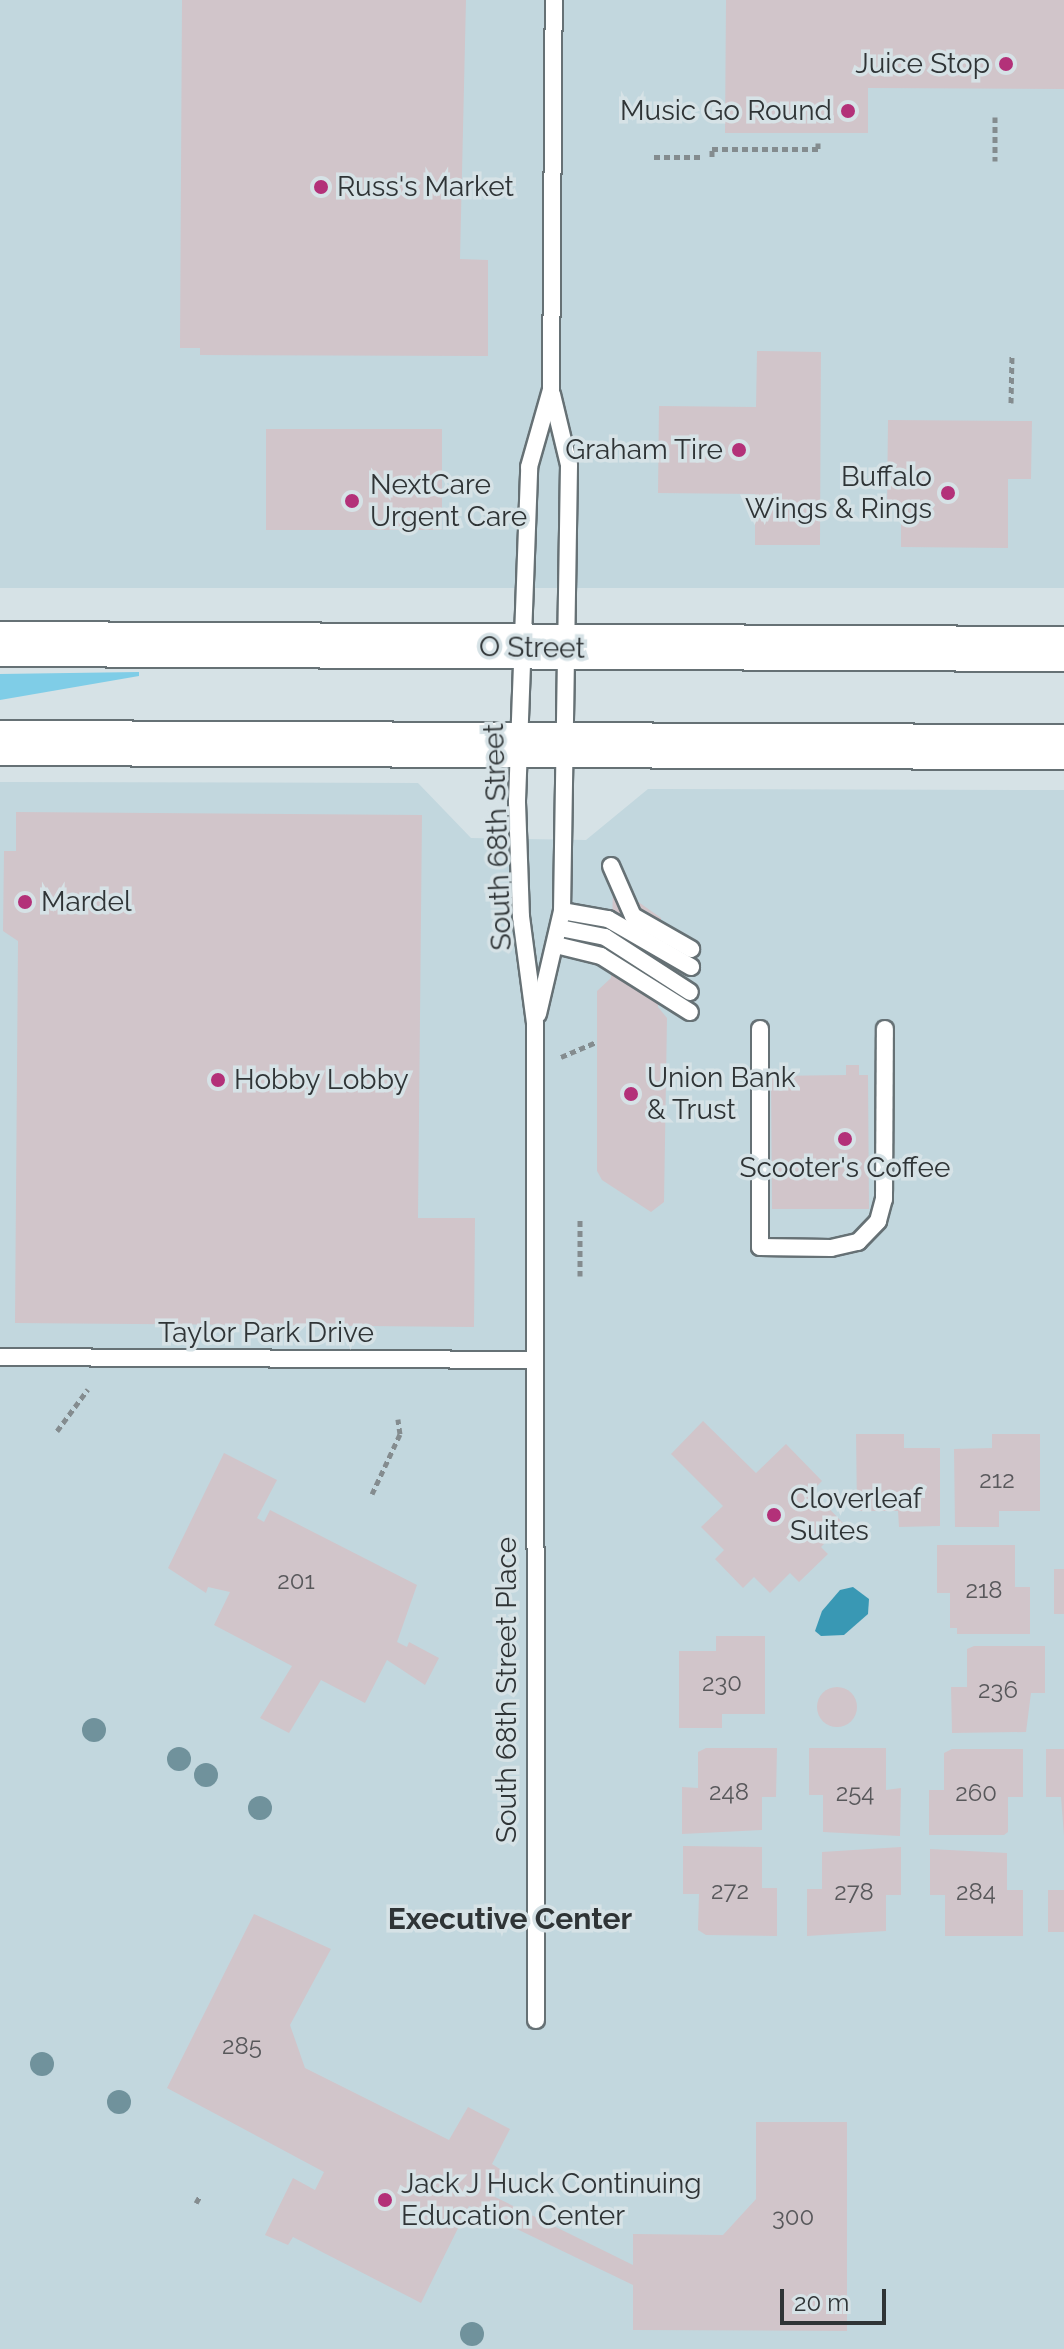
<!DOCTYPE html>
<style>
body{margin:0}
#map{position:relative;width:1064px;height:2349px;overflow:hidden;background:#d6e2e6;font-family:Raleway,sans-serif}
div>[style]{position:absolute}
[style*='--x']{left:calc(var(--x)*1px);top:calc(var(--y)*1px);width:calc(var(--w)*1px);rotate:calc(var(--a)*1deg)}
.built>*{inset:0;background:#c2d7de;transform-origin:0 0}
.green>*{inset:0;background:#7fcde7}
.water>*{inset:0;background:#3998b4}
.building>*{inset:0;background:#d1c5ca;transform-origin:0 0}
.round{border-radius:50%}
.path>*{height:5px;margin-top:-2.5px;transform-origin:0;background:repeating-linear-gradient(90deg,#848c8f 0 6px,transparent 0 10px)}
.roads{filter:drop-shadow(2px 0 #667175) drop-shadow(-2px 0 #667175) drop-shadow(0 2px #667175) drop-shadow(0 -2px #667175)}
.lane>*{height:16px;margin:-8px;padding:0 8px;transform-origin:8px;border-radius:8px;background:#fff}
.primary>*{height:44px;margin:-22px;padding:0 22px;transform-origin:22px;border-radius:22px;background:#fff}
.trees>*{width:24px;height:24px;margin:-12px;border-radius:50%;background:#70929c}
.dots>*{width:22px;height:22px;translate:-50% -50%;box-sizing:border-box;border:4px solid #d6e2e6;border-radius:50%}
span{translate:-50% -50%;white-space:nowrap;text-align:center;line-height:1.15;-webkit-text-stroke:7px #d6e2e6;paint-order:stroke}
.number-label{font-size:24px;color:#58585b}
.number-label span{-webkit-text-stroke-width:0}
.poi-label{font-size:28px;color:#2f3436}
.right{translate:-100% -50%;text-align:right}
.left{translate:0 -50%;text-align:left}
.street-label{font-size:28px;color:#2f3436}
.neighbourhood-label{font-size:30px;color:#2f3436;font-weight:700}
.scale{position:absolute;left:780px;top:2289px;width:106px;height:36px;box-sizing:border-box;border:4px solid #2f3436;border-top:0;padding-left:10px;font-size:24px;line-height:28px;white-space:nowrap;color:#2f3436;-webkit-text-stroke:6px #d6e2e6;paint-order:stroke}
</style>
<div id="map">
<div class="built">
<div style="left:0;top:0;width:1064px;height:588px"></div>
<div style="clip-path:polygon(0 782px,418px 783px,471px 838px,586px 840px,648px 789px,1064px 790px,1064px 2349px,0 2349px)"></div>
</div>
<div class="green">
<div style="clip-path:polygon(139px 672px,139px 676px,0 700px,0 674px)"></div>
</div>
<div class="water">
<div style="clip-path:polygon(853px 1587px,869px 1599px,868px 1614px,844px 1635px,821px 1636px,815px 1631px,822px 1611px,840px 1590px)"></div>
</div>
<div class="building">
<div style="clip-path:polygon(182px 0,466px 0,460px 259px,488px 260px,488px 356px,200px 355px,200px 348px,180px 348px)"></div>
<div style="clip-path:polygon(726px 0,1064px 0,1064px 89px,868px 88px,868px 133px,725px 133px)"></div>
<div style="clip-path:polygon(757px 351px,821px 352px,820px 545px,755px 545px,755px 494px,658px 493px,659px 406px,756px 407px)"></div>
<div style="clip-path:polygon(888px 420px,1032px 421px,1031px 479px,1008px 479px,1008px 548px,901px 547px,901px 507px,887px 507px)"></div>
<div style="left:266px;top:429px;width:176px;height:101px"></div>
<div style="clip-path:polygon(16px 812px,422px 815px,418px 1218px,475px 1218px,474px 1327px,15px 1323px,18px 941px,3px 931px,4px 851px,16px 851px)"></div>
<div style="clip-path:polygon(613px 884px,661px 918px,658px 1007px,667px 1018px,664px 1202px,651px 1212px,602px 1180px,597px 1171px,597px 991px,611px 978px)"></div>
<div style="clip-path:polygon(846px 1065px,859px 1065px,859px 1075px,868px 1075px,869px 1209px,772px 1209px,771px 1076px,846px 1075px)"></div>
<div style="clip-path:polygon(703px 1421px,756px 1473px,786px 1444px,822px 1481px,812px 1491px,844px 1524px,821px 1547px,828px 1554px,799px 1582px,790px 1573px,770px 1593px,754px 1577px,743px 1588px,715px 1559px,724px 1550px,701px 1527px,723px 1506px,671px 1454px)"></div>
<div style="clip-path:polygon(856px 1434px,904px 1434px,904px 1448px,940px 1448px,940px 1526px,899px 1527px,898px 1511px,857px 1511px)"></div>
<div style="clip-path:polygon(992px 1434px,1040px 1434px,1040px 1511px,999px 1511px,999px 1527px,955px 1527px,954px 1449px,992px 1448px)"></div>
<div style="clip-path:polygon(224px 1453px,277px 1480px,257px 1518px,264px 1522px,270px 1510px,417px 1585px,397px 1642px,407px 1647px,409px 1642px,439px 1658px,425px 1685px,387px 1660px,365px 1703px,321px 1680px,289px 1733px,260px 1718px,292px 1666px,214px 1625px,230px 1592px,208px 1587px,206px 1593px,168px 1568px)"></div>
<div style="clip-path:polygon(937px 1545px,1015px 1545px,1015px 1587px,1030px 1587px,1030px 1634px,957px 1634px,957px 1628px,950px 1628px,950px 1593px,937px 1593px)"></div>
<div style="left:1054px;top:1569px;width:10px;height:45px"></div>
<div style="clip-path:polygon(716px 1636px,765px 1636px,765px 1714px,722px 1714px,722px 1728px,679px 1728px,679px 1651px,716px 1651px)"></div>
<div style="clip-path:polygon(974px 1646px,1045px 1646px,1045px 1693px,1031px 1693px,1026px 1732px,952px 1733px,951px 1687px,967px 1687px,967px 1649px)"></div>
<div class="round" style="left:817px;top:1687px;width:40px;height:40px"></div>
<div style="clip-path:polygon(706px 1748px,777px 1748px,776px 1797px,762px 1797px,762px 1830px,682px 1834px,682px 1787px,698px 1788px,698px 1752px)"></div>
<div style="clip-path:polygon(809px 1748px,886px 1748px,886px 1790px,901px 1788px,900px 1836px,823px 1832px,823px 1795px,809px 1795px)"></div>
<div style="clip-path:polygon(952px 1749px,1023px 1749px,1023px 1797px,1008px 1797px,1008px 1832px,1004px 1835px,929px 1835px,929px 1790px,944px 1790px,944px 1753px)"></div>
<div style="clip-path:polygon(1046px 1749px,1064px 1749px,1064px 1836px,1061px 1797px,1046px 1797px)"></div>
<div style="clip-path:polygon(683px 1846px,762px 1847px,762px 1888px,777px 1888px,777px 1936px,706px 1935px,698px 1930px,699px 1894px,683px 1894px)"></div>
<div style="clip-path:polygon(901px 1847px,901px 1895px,886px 1895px,886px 1931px,807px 1936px,807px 1889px,822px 1889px,822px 1852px)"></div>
<div style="clip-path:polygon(930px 1849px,1007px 1853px,1007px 1890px,1023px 1890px,1023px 1936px,945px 1936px,945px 1895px,930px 1895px)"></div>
<div style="left:1048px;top:1890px;width:16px;height:42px"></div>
<div style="clip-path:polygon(254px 1914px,331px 1949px,290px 2025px,305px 2068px,449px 2140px,468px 2107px,510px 2129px,492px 2164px,503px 2171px,491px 2195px,633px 2265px,633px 2234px,723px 2235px,756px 2199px,756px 2122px,847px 2122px,847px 2331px,633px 2330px,633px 2285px,469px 2206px,421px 2303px,293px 2237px,288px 2245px,265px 2235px,293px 2178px,315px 2190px,324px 2172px,167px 2088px)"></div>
</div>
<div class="path">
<div style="--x:995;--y:117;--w:44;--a:90"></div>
<div style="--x:654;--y:157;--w:49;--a:0"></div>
<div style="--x:712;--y:157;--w:8;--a:-90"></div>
<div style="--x:712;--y:149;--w:106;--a:0"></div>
<div style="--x:818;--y:149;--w:6;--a:-90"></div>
<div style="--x:1011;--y:403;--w:49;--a:-88.8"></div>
<div style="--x:561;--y:1057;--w:38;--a:-23"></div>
<div style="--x:580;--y:1276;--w:56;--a:-90"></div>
<div style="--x:57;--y:1431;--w:52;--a:-53.6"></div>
<div style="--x:372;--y:1494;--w:66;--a:-65"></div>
<div style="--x:400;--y:1434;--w:15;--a:-98"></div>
<div style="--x:196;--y:2203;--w:8;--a:-60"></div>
</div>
<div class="roads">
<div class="lane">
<div style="--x:611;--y:866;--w:55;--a:66.3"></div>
<div style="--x:633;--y:916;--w:67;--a:29.6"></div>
<div style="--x:562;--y:911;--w:47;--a:9.9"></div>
<div style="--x:608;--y:919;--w:96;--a:30"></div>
<div style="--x:560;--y:928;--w:46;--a:11.3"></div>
<div style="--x:605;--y:937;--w:101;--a:32.9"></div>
<div style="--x:556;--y:945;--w:46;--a:13.7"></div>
<div style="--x:601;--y:956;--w:105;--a:32.2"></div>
<div style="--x:538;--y:1014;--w:106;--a:-76.9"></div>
<div style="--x:562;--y:911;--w:446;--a:-89.1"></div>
<div style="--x:569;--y:465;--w:73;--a:-103.5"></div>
<div style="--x:760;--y:1029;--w:218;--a:90"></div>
<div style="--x:760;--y:1247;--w:71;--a:0.8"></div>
<div style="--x:831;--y:1248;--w:28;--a:-13"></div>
<div style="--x:858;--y:1242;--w:29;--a:-46"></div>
<div style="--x:878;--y:1221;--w:23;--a:-75"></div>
<div style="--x:884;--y:1199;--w:170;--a:-89.7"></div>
<div style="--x:0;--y:1357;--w:532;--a:0.32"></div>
<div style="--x:536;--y:2020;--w:997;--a:-90.06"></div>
<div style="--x:535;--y:1023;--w:107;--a:-97.5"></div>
<div style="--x:521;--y:917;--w:116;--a:-92"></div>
<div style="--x:517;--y:801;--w:334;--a:-87.9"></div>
<div style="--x:529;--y:467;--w:80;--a:-74.1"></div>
<div style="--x:551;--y:390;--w:390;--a:-89.6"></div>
</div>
<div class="primary">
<div style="--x:0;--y:644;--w:1064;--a:0.27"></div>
<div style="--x:0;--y:743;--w:1064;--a:0.22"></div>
</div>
</div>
<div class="trees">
<div style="left:94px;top:1730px"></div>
<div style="left:179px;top:1759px"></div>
<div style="left:206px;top:1775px"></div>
<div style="left:260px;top:1808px"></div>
<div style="left:42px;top:2064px"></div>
<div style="left:119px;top:2102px"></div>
<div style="left:472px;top:2334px"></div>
</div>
<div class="dots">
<div style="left:1006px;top:64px;background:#b33179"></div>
<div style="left:848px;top:111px;background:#b33179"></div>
<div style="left:321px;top:187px;background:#b33179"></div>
<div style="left:739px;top:450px;background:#b33179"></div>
<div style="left:948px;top:493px;background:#b33179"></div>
<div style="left:352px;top:501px;background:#b33179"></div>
<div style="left:25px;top:902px;background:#b33179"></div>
<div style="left:218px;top:1080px;background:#b33179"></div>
<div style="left:631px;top:1094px;background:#b33179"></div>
<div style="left:845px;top:1139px;background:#b33179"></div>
<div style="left:774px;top:1515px;background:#b33179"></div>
<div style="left:385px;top:2200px;background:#b33179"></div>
</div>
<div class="number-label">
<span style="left:997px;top:1480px">212</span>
<span style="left:296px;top:1581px">201</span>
<span style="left:984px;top:1590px">218</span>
<span style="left:722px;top:1683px">230</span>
<span style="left:998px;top:1690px">236</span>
<span style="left:729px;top:1792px">248</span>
<span style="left:855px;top:1793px">254</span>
<span style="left:976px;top:1793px">260</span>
<span style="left:730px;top:1891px">272</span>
<span style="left:854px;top:1892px">278</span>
<span style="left:976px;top:1892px">284</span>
<span style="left:242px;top:2046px">285</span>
<span style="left:793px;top:2217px">300</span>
</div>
<div class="poi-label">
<span class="right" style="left:990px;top:64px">Juice Stop</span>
<span class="right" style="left:832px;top:111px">Music Go Round</span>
<span class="left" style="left:337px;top:187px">Russ's Market</span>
<span class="right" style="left:723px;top:450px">Graham Tire</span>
<span class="right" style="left:932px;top:493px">Buffalo<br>Wings &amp; Rings</span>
<span class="left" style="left:370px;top:501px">NextCare<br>Urgent Care</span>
<span class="left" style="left:41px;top:902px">Mardel</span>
<span class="left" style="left:647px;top:1094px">Union Bank<br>&amp; Trust</span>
<span class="left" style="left:234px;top:1080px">Hobby Lobby</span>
<span style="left:845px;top:1168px">Scooter's Coffee</span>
<span class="left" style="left:790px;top:1515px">Cloverleaf<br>Suites</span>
<span class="left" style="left:401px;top:2200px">Jack J Huck Continuing<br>Education Center</span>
</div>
<div class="street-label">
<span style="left:532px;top:648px;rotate:1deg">O Street</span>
<span style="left:498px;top:837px;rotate:-92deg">South 68th Street</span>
<span style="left:266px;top:1333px">Taylor Park Drive</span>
<span style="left:507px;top:1690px;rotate:-90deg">South 68th Street Place</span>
</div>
<div class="neighbourhood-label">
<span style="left:510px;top:1919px">Executive Center</span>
</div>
<div class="scale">20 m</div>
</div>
